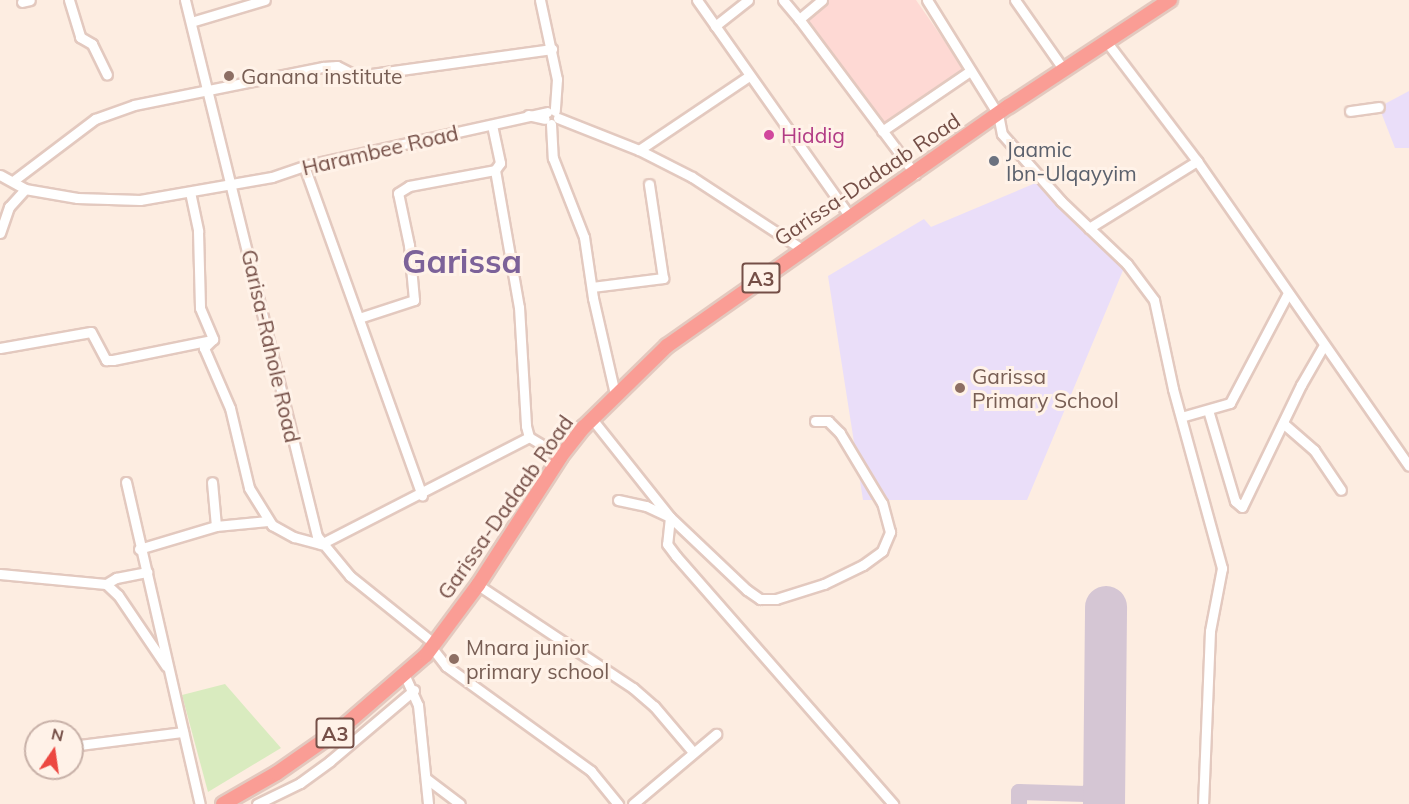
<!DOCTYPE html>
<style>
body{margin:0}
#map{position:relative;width:1409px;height:804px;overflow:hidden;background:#fdede1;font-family:Mulish,sans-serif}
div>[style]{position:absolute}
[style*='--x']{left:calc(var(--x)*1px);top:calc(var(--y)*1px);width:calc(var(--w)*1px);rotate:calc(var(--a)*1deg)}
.commercial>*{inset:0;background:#fed9d4}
.education>*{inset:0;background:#eadef9}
.green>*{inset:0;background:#d9ebbf}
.taxiway>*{height:16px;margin:-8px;padding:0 8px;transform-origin:8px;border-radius:8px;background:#d5c6d4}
.runway>*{height:42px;margin:-21px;padding:0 21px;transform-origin:21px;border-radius:21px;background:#d5c6d4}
.roads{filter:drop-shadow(2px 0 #e3c9bf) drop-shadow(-2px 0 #e3c9bf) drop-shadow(0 2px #e3c9bf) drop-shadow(0 -2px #e3c9bf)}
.minor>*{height:9px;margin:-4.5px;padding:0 4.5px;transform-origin:4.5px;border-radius:4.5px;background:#fff}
.highway>*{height:14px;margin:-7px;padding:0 7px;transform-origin:7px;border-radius:7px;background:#fa9d95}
.dots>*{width:16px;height:16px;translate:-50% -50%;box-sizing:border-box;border:3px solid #fff2e8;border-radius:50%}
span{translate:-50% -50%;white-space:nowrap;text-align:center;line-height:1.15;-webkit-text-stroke:6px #fff2e8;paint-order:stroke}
.shield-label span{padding:2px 4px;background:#fff2e8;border:2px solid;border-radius:4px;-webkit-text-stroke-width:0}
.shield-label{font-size:20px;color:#754f47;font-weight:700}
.education-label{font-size:21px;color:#785e54}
.left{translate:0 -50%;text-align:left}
.hotel-label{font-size:21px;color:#b23c85}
.worship-label{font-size:21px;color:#5b616d}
.street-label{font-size:21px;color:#754f47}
.town-label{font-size:33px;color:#7c6299;font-weight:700}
.north{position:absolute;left:24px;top:720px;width:60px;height:60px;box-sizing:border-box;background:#fff2e8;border:2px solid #c8b1a8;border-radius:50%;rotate:13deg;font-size:16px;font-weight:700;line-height:24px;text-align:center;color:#754f47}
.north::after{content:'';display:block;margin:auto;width:21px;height:27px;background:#ec4841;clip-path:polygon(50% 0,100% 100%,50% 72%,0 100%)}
</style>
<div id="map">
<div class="commercial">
<div style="clip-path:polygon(824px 0,916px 0,966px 72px,882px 130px,799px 19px)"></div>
</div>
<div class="education">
<div style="clip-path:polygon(1409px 91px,1409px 148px,1395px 148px,1379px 107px)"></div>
<div style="clip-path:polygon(1038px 182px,1124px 268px,1027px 500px,863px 500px,828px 276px,924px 219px,931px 227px)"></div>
</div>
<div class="green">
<div style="clip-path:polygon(225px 684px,281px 748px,208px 792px,182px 695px)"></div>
</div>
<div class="taxiway">
<div style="--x:1019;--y:804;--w:12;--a:-90"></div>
<div style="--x:1019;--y:792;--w:67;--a:1.7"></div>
<div style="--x:1086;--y:794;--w:14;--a:-45"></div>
</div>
<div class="runway">
<div style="--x:1104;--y:804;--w:197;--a:-89.4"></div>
</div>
<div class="roads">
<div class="minor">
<div style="--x:69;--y:0;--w:39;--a:73"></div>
<div style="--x:80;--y:37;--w:14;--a:30"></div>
<div style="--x:92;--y:44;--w:34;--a:64"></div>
<div style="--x:185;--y:0;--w:552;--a:76.17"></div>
<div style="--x:317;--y:536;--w:52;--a:50.5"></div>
<div style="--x:350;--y:576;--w:109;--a:38.7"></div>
<div style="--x:540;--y:0;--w:81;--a:77.9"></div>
<div style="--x:557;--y:79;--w:32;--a:94"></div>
<div style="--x:697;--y:0;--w:267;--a:54.8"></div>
<div style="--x:783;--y:0;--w:25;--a:50"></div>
<div style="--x:822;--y:0;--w:30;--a:140"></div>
<div style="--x:799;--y:19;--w:194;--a:53.2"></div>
<div style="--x:927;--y:0;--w:134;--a:58.1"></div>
<div style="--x:998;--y:114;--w:20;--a:79"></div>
<div style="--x:1002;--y:134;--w:89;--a:48.6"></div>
<div style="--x:1061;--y:201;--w:91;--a:43.7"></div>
<div style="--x:1127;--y:264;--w:45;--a:53.1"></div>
<div style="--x:1154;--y:300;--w:91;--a:77.9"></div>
<div style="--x:1173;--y:389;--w:186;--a:74.7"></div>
<div style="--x:1222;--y:568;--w:64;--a:100.8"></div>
<div style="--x:1210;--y:631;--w:173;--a:92.3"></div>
<div style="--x:1015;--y:0;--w:85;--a:55"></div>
<div style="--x:22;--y:2;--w:8;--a:-14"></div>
<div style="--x:191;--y:22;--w:77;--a:-16.6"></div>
<div style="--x:715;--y:26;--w:42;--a:-38.2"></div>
<div style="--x:1106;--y:41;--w:151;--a:52.8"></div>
<div style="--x:1197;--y:161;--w:371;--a:55.2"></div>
<div style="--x:1350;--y:111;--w:29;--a:-8"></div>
<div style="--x:528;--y:115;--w:17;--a:13"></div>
<div style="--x:558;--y:118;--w:87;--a:21.6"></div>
<div style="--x:639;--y:150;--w:59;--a:27"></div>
<div style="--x:692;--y:177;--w:131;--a:33.2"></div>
<div style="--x:551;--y:124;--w:34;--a:87"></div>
<div style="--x:553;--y:158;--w:85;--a:68.6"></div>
<div style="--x:584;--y:237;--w:62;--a:81.6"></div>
<div style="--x:593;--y:298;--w:98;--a:77.1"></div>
<div style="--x:492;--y:125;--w:39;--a:78"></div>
<div style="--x:500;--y:163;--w:9;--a:126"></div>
<div style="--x:495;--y:170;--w:139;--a:80.1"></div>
<div style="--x:519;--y:307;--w:119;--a:86.6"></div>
<div style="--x:526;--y:426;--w:11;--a:75"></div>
<div style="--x:529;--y:437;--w:37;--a:31"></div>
<div style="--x:882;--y:131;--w:107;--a:-34.3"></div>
<div style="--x:639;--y:150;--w:133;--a:-33.9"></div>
<div style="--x:304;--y:166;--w:350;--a:70.3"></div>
<div style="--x:0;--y:175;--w:29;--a:29"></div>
<div style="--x:25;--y:189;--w:53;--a:9.8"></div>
<div style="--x:77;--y:198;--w:63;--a:1.8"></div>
<div style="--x:140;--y:200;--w:134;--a:-9.9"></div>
<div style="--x:272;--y:177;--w:34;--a:-19"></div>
<div style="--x:304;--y:166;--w:249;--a:-12.5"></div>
<div style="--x:13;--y:181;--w:103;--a:-37.1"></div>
<div style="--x:95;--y:119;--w:41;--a:-19.7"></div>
<div style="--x:134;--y:105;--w:193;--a:-11.4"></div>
<div style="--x:323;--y:67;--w:14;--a:-4"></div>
<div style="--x:337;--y:66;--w:22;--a:27"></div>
<div style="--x:357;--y:76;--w:197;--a:-7.9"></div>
<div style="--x:190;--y:192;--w:40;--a:78"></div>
<div style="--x:198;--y:231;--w:77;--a:88.5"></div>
<div style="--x:200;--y:308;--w:34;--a:67"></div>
<div style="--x:213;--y:339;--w:13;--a:135"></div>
<div style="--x:204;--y:348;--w:65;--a:66.6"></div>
<div style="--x:230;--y:408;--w:82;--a:76.6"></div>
<div style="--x:249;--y:488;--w:44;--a:58.1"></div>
<div style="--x:272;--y:525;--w:25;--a:29"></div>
<div style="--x:294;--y:537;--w:28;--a:15"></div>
<div style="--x:321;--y:544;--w:234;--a:-27.2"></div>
<div style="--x:1089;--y:228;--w:127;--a:-31.8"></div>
<div style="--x:0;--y:233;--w:28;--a:-71"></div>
<div style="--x:9;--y:207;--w:24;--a:-48"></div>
<div style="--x:592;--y:287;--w:72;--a:-7.2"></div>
<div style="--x:663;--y:278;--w:95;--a:-98.5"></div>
<div style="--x:359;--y:318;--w:58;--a:-18.1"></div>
<div style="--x:414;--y:300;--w:55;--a:-95.2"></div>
<div style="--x:409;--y:245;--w:53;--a:-101.9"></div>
<div style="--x:398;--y:193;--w:13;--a:-32"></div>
<div style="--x:409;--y:186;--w:87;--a:-10.5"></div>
<div style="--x:0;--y:348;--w:92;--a:-10"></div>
<div style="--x:91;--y:332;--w:32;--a:62"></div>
<div style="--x:106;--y:360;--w:7;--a:0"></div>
<div style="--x:113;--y:360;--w:100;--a:-11.5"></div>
<div style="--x:1208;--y:410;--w:95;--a:73.5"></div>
<div style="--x:1235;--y:501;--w:9;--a:41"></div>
<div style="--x:1242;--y:507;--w:136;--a:-64.2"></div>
<div style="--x:1301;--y:385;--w:46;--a:-60.1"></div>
<div style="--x:1181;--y:417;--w:51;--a:-15.9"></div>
<div style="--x:1230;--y:403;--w:124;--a:-62.2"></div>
<div style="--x:592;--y:419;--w:125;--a:51.5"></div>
<div style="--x:670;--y:517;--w:106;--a:43.5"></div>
<div style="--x:747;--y:590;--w:16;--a:35"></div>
<div style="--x:760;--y:599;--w:16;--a:0"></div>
<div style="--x:776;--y:599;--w:50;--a:-17.4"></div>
<div style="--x:824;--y:584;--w:43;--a:-26"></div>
<div style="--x:863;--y:565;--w:24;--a:-36"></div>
<div style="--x:882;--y:551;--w:21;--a:-67"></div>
<div style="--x:890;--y:532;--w:30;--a:-105"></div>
<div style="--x:882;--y:503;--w:82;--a:-121"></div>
<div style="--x:840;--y:433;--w:17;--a:-135"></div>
<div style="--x:828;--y:421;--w:13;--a:180"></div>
<div style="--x:1284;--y:424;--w:40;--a:41"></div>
<div style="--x:1314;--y:450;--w:48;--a:56"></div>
<div style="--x:126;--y:482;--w:330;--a:77.1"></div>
<div style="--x:618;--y:500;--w:29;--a:12"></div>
<div style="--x:646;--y:506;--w:26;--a:25"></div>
<div style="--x:670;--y:517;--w:27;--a:96"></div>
<div style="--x:667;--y:544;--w:15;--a:53"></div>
<div style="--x:676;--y:556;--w:330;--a:48.8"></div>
<div style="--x:216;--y:526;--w:52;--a:-5.5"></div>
<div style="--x:139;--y:549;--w:80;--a:-16.6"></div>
<div style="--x:216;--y:526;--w:44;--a:-95.2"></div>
<div style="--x:0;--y:574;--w:106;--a:5.4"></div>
<div style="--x:106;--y:584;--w:16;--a:43"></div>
<div style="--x:118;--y:595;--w:86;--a:55.9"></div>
<div style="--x:106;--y:584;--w:12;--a:-31"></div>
<div style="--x:116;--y:578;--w:32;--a:-11"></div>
<div style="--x:478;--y:585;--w:186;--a:33.6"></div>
<div style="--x:633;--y:688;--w:28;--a:41"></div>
<div style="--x:654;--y:706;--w:60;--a:49.7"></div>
<div style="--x:432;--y:648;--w:23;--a:52"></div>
<div style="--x:446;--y:666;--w:179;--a:35.9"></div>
<div style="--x:591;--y:771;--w:43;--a:50.7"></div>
<div style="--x:405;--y:676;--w:32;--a:66"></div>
<div style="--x:418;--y:705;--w:100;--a:84.2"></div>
<div style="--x:72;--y:746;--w:112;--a:-7.2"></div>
<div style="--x:427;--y:779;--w:41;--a:37.1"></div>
<div style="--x:257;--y:804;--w:48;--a:-26"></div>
<div style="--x:300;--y:783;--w:37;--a:-36"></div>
<div style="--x:330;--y:761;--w:110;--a:-40.2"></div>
<div style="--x:633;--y:804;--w:109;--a:-40.1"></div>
</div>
<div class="highway">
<div style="--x:223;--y:804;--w:62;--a:-29.9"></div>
<div style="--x:277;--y:773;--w:82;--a:-35"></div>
<div style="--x:344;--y:726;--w:108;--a:-40.9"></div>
<div style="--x:426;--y:655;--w:87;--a:-53.4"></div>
<div style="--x:478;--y:585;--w:153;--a:-57.2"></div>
<div style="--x:561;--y:456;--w:37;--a:-52"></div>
<div style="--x:584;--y:427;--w:116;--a:-44.3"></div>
<div style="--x:667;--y:346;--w:418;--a:-35.1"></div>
<div style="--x:1009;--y:106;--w:193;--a:-33.4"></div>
</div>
</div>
<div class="dots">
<div style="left:229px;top:76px;background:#8d6e63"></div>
<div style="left:769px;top:135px;background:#d1479c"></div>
<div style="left:994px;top:161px;background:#6b7280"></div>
<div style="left:960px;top:388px;background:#8d6e63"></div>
<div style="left:454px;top:659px;background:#8d6e63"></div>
</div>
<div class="shield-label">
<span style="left:761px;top:278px">A3</span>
<span style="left:335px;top:733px">A3</span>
</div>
<div class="education-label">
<span class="left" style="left:241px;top:76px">Ganana institute</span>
<span class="left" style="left:972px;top:388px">Garissa<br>Primary School</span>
<span class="left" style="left:466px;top:659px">Mnara junior<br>primary school</span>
</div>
<div class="hotel-label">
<span class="left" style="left:781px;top:135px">Hiddig</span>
</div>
<div class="worship-label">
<span class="left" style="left:1006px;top:161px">Jaamic<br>Ibn-Ulqayyim</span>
</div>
<div class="street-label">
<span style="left:380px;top:150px;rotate:-13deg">Harambee Road</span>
<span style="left:867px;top:179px;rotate:-34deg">Garissa-Dadaab Road</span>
<span style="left:271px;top:346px;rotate:77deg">Garisa-Rahole Road</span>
<span style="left:505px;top:507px;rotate:-55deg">Garissa-Dadaab Road</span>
</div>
<div class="town-label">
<span style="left:462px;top:261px">Garissa</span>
</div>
<div class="north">N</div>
</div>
